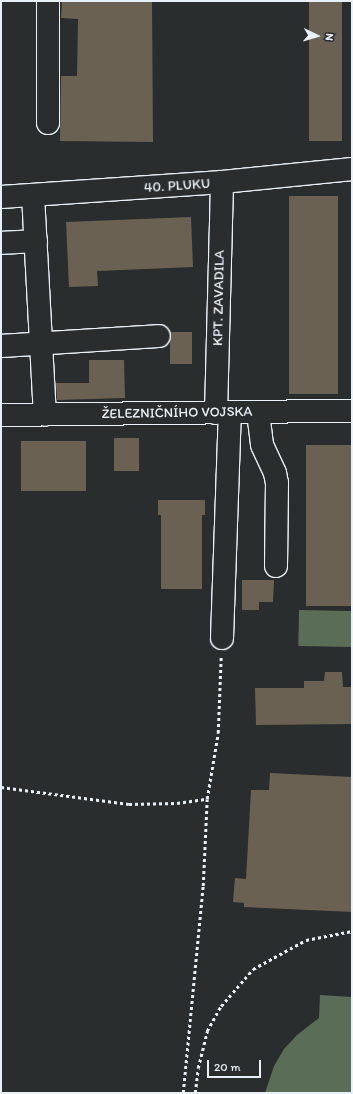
<!DOCTYPE html>
<meta charset="utf-8">
<style>
body{margin:0}
#map{position:relative;width:353px;height:1094px;overflow:hidden;background:#2a2d2e;font-family:Itim,sans-serif}
div>[style]{position:absolute}
[style*='--x']{left:calc(var(--x)*1px);top:calc(var(--y)*1px);width:calc(var(--w)*1px);rotate:calc(var(--a)*1deg)}
.green>*{inset:0;background:#596d57;transform-origin:0 0}
.building>*{inset:0;background:#6a6152;transform-origin:0 0}
.path>*{height:2.5px;margin-top:-1.25px;transform-origin:0;background:repeating-linear-gradient(90deg,#e8f1f8 0 3px,transparent 0 6px)}
.roads{filter:drop-shadow(1px 0 #e8f1f8) drop-shadow(-1px 0 #e8f1f8) drop-shadow(0 1px #e8f1f8) drop-shadow(0 -1px #e8f1f8)}
.minor>*{height:22px;margin:-11px;padding:0 11px;transform-origin:11px;border-radius:11px;background:#2a2d2e}
span{translate:-50% -50%;white-space:nowrap;text-align:center;line-height:1.15;-webkit-text-stroke:3px #2a2d2e;paint-order:stroke}
.street-label{font-size:14px;color:#e8f1f8}
.frame{position:absolute;inset:0;border:2px solid #e8f1f8;pointer-events:none}
.north{position:absolute;left:297px;top:16px;width:40px;height:40px;-webkit-text-stroke:3px #2a2d2e;paint-order:stroke;rotate:95deg;font-size:11px;font-weight:700;line-height:16px;text-align:center;color:#e8f1f8}
.north::after{content:'';display:block;margin:auto;width:14px;height:18px;background:#e8f1f8;clip-path:polygon(50% 0,100% 100%,50% 72%,0 100%)}
.scale{position:absolute;left:207px;top:1060px;width:54px;height:18px;box-sizing:border-box;border:2px solid #e8f1f8;border-top:0;padding-left:5px;font-size:12px;line-height:14px;white-space:nowrap;color:#e8f1f8;-webkit-text-stroke:3px #2a2d2e;paint-order:stroke}
</style>
<div id="map">
<div class="green">
<div style="left:299px;top:610px;width:53px;height:36px;rotate:1deg"></div>
<div style="clip-path:polygon(320px 995px,352px 997px,352px 1093px,265px 1093px,274px 1066px,284px 1049px,297px 1035px,319px 1018px)"></div>
</div>
<div class="building">
<div style="clip-path:polygon(62px 1px,152px 1px,153px 142px,60px 141px,61px 76px,77px 76px,78px 19px,61px 18px)"></div>
<div style="left:309px;top:1px;width:33px;height:140px"></div>
<div style="left:289px;top:196px;width:49px;height:198px"></div>
<div style="clip-path:polygon(191px 217px,193px 267px,97px 271px,98px 286px,69px 287px,66px 222px)"></div>
<div style="left:170px;top:332px;width:22px;height:32px"></div>
<div style="clip-path:polygon(89px 360px,124px 360px,125px 398px,57px 400px,56px 383px,89px 383px)"></div>
<div style="left:139px;top:438px;width:33px;height:25px;rotate:90deg"></div>
<div style="left:21px;top:441px;width:65px;height:50px"></div>
<div style="left:306px;top:445px;width:46px;height:161px"></div>
<div style="clip-path:polygon(158px 500px,205px 500px,205px 515px,202px 515px,202px 589px,161px 589px,161px 515px,158px 515px)"></div>
<div style="clip-path:polygon(242px 580px,274px 580px,273px 602px,259px 602px,259px 610px,242px 610px)"></div>
<div style="clip-path:polygon(325px 672px,342px 672px,343px 687px,352px 687px,352px 724px,256px 725px,255px 688px,304px 688px,304px 681px,324px 681px)"></div>
<div style="clip-path:polygon(270px 773px,352px 777px,352px 912px,244px 907px,244px 903px,233px 902px,235px 878px,246px 879px,251px 790px,269px 790px)"></div>
</div>
<div class="path">
<div style="--x:1;--y:787;--w:129;--a:7.6"></div>
<div style="--x:129;--y:804;--w:48;--a:-1.2"></div>
<div style="--x:177;--y:803;--w:30;--a:-8"></div>
<div style="--x:183;--y:1093;--w:208;--a:-84.5"></div>
<div style="--x:203;--y:886;--w:87;--a:-87.4"></div>
<div style="--x:207;--y:799;--w:67;--a:-80.5"></div>
<div style="--x:218;--y:733;--w:77;--a:-87.8"></div>
<div style="--x:195;--y:1093;--w:25;--a:-83"></div>
<div style="--x:198;--y:1068;--w:38;--a:-76"></div>
<div style="--x:207;--y:1031;--w:29;--a:-61"></div>
<div style="--x:221;--y:1006;--w:49;--a:-49.1"></div>
<div style="--x:253;--y:969;--w:60;--a:-28.7"></div>
<div style="--x:306;--y:940;--w:47;--a:-11.1"></div>
</div>
<div class="roads">
<div class="minor">
<div style="--x:48;--y:1;--w:122;--a:90"></div>
<div style="--x:33;--y:195;--w:220;--a:86.9"></div>
<div style="--x:1;--y:197;--w:222;--a:-3.9"></div>
<div style="--x:222;--y:182;--w:131;--a:-5.7"></div>
<div style="--x:1;--y:243;--w:35;--a:-3"></div>
<div style="--x:1;--y:346;--w:158;--a:-3.6"></div>
<div style="--x:258;--y:412;--w:33;--a:83"></div>
<div style="--x:262;--y:445;--w:31;--a:65"></div>
<div style="--x:275;--y:473;--w:10;--a:79"></div>
<div style="--x:277;--y:483;--w:83;--a:90.7"></div>
<div style="--x:216;--y:413;--w:231;--a:-88.5"></div>
<div style="--x:1;--y:415;--w:351;--a:-0.7"></div>
<div style="--x:222;--y:638;--w:225;--a:-88"></div>
</div>
</div>
<div class="street-label">
<span style="left:177px;top:186px;rotate:-4deg">40. PLUKU</span>
<span style="left:219px;top:298px;rotate:-89deg">KPT. ZAVADILA</span>
<span style="left:177px;top:413px;rotate:-1deg">ŽELEZNIČNÍHO VOJSKA</span>
</div>
<div class="frame"></div>
<div class="north">N</div>
<div class="scale">20 m</div>
</div>
